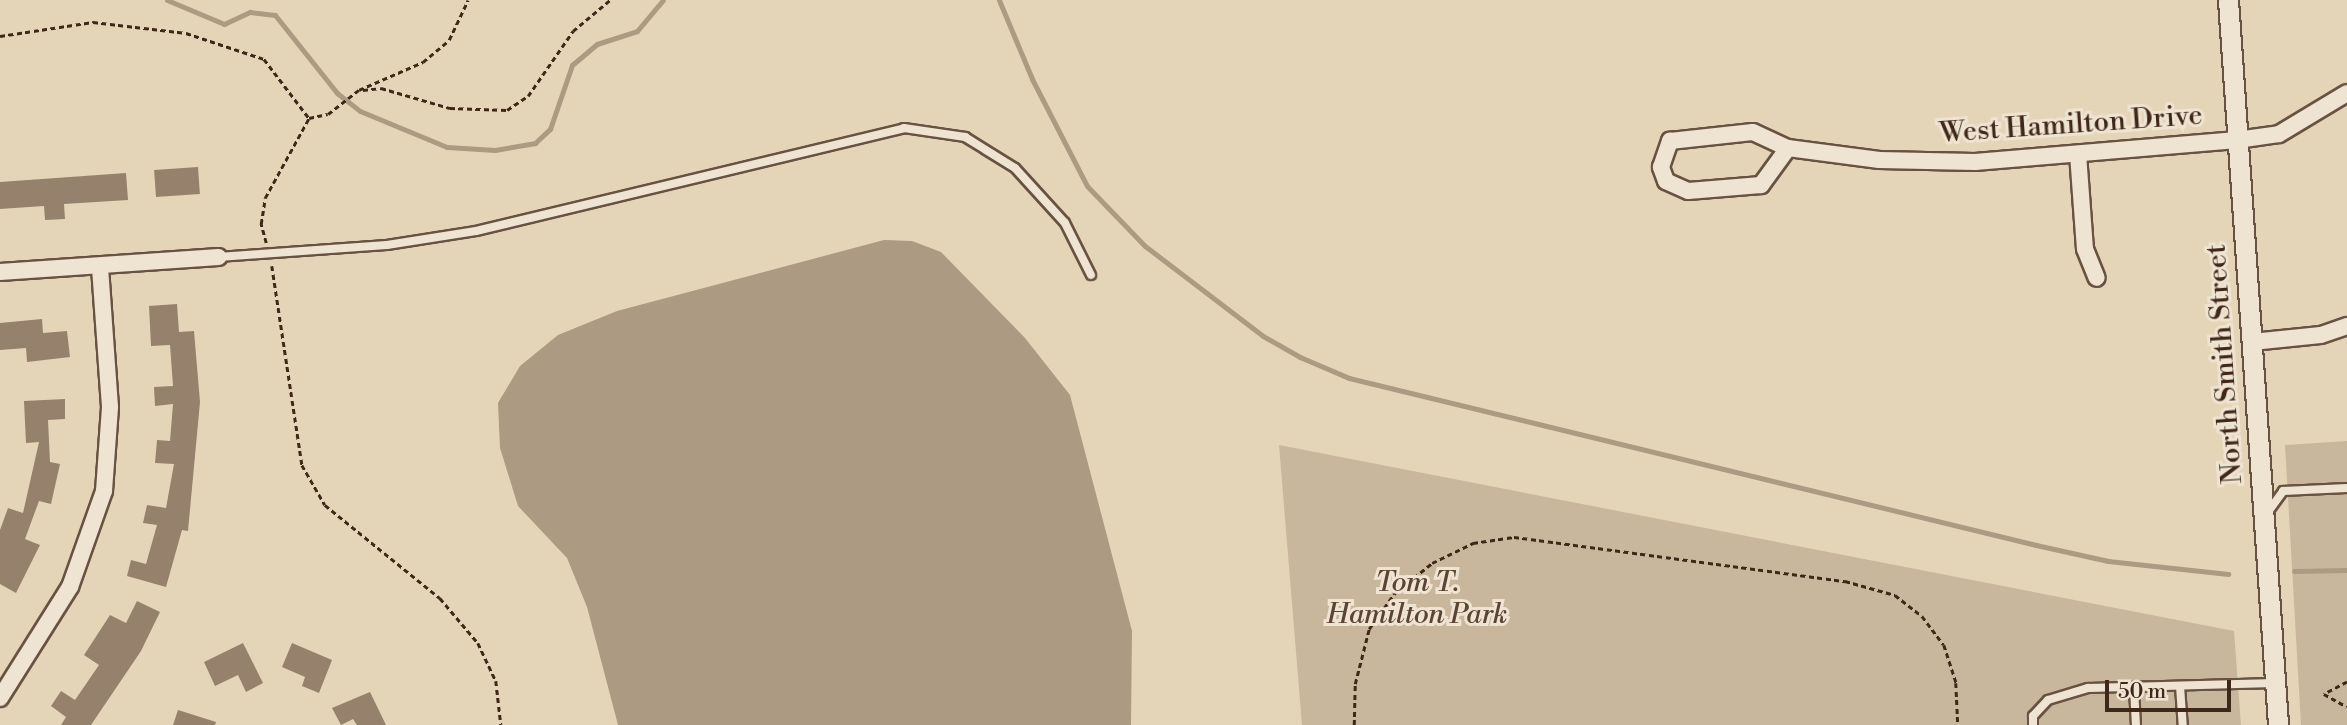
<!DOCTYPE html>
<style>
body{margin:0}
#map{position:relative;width:2347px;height:725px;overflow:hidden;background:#e5d5b8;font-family:"Libre Bodoni",serif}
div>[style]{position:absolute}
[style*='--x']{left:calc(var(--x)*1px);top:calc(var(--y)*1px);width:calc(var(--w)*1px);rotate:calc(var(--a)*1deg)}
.green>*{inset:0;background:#c9b79d}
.water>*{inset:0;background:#ad9a82}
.stream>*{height:5px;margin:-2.5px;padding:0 2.5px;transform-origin:2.5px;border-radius:2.5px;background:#ad9a82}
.building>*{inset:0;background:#95816c;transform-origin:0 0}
.path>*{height:2.5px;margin-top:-1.25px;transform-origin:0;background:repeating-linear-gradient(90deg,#3f2719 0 5px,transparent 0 8.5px)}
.roads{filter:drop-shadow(2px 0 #685241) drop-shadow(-2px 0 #685241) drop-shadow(0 2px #685241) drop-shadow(0 -2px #685241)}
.service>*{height:8px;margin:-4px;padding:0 4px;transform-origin:4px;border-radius:4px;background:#eee4d1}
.minor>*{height:16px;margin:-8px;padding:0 8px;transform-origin:8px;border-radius:8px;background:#eee4d1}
.tertiary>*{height:19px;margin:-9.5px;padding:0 9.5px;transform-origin:9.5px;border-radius:9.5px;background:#eee4d1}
span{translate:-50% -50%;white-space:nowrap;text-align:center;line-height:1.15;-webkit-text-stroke:6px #eee4d1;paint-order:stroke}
.street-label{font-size:28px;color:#3f2719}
.park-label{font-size:28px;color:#5b4433;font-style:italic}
.scale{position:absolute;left:2105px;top:680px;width:126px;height:32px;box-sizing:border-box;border:4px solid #3f2719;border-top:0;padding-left:9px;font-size:21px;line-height:24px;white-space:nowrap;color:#3f2719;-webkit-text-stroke:5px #eee4d1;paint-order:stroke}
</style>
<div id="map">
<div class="green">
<div style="clip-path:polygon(2347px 441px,2347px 725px,2301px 725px,2285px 445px)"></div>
<div style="clip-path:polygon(1279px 445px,2234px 631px,2241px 725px,1302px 725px)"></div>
</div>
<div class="water">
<div style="clip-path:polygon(884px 240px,912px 241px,941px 252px,1025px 338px,1070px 395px,1132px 631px,1131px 725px,618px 725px,587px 607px,567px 558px,518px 506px,500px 448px,498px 403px,520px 366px,558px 335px,617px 311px)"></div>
</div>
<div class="stream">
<div style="--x:167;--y:0;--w:62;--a:22.8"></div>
<div style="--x:224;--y:24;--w:29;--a:-25"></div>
<div style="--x:250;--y:12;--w:25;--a:7"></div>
<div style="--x:275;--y:15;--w:100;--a:51.5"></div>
<div style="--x:337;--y:93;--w:29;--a:38"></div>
<div style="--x:360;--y:111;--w:94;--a:22.5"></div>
<div style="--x:447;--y:147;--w:48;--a:3.6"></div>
<div style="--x:495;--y:150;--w:41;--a:-9.9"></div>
<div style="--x:535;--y:143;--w:21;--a:-43"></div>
<div style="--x:550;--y:129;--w:68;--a:-71"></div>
<div style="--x:572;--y:65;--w:33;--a:-40"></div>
<div style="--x:597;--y:44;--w:42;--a:-18"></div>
<div style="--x:637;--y:31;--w:40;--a:-50"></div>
<div style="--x:999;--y:0;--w:86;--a:67.3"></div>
<div style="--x:1032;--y:79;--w:120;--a:62.8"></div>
<div style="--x:1087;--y:186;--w:83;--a:46"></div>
<div style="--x:1145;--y:246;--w:148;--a:37.3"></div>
<div style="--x:1263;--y:336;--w:43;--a:29.6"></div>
<div style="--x:1300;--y:357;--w:53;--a:23.2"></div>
<div style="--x:1349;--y:378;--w:707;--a:13.66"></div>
<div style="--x:2036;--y:545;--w:74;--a:12.5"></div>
<div style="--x:2108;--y:561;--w:121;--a:6.2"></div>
<div style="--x:2294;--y:571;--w:53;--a:-1.1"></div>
</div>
<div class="building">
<div style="left:198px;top:167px;width:27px;height:44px;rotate:86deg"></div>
<div style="clip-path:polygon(126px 173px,128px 200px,64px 204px,65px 219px,45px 220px,44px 206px,0 209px,0 182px)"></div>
<div style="clip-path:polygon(177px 304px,179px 332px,194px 331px,200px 402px,188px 531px,182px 530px,166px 587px,127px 576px,131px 560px,146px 564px,157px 525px,143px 523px,147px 505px,166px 508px,174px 464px,155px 463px,157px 440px,170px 441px,173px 404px,155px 406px,154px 387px,173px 386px,170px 345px,151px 346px,149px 306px)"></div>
<div style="clip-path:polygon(42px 319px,43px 333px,67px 331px,70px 357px,27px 362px,26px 348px,0 350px,0 323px)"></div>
<div style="clip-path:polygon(65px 399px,65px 419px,48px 420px,50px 462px,60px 464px,51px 504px,39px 501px,25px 539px,40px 545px,16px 593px,0 584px,0 530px,8px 508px,23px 513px,39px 442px,26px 443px,24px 401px)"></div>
<div style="clip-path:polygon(137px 601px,160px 612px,141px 651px,91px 725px,61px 725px,66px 717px,51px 706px,61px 691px,75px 700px,99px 665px,84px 655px,110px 615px,126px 623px)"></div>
<div style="clip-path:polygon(243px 643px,263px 683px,246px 692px,238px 675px,215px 686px,204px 662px)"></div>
<div style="clip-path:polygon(292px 643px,332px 660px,319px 693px,302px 686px,305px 677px,282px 667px)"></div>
<div style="clip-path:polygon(370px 692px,386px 725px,357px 725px,353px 719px,341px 725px,332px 708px)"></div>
<div style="clip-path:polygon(178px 710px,216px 722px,215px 725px,173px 725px)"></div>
</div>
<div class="path">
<div style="--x:0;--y:36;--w:94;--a:-8.6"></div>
<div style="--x:93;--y:22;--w:94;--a:6.7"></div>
<div style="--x:186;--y:33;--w:82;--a:18.4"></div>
<div style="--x:264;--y:59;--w:74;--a:52.7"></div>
<div style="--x:309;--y:118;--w:19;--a:-12"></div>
<div style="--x:328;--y:114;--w:39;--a:-38"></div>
<div style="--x:359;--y:90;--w:70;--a:-23.6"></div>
<div style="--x:423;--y:62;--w:34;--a:-40"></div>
<div style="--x:449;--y:40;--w:44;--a:-64.6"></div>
<div style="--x:363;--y:90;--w:18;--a:-6"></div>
<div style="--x:381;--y:88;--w:72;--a:16.2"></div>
<div style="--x:450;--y:108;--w:57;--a:2"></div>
<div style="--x:507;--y:110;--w:25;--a:-34"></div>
<div style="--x:528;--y:96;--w:79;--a:-55.3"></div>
<div style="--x:573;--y:31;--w:48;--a:-40"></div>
<div style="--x:266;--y:243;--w:20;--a:-105"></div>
<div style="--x:261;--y:224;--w:26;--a:-81"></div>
<div style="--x:265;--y:198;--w:91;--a:-61.2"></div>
<div style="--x:272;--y:266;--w:201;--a:81.4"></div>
<div style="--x:302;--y:465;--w:46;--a:60.1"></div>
<div style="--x:325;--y:505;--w:148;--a:39"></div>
<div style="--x:440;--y:598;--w:59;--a:49.8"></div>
<div style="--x:478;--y:643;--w:42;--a:64.7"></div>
<div style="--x:496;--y:681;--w:44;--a:83.5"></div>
<div style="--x:2347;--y:682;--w:26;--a:152"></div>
<div style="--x:2324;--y:694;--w:26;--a:29"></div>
<div style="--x:1354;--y:725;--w:41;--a:-88.6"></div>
<div style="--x:1355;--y:684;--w:57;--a:-75.7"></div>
<div style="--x:1369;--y:629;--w:43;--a:-54.5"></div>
<div style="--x:1394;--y:594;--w:49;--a:-39.2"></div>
<div style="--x:1432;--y:563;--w:46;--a:-26"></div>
<div style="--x:1473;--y:543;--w:41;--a:-8.3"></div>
<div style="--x:1514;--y:537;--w:334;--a:7.6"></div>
<div style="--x:1845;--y:581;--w:52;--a:15.6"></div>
<div style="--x:1895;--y:595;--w:34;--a:38"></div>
<div style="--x:1922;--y:616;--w:36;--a:53"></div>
<div style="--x:1944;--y:645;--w:40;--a:72"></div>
<div style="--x:1956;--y:683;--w:42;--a:87.3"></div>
</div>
<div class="roads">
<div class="service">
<div style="--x:218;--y:257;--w:169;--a:-4.1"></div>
<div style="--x:387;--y:245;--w:90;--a:-8.9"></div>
<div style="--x:476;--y:231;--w:440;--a:-13.5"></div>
<div style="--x:904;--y:128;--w:62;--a:8.4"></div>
<div style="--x:965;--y:137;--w:59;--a:31.8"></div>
<div style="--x:1015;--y:168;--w:74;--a:47.7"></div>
<div style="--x:1065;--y:223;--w:58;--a:63.4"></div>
<div style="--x:2268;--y:512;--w:26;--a:-54"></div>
<div style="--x:2283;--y:491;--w:64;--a:-2.7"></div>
<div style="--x:2180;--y:686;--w:39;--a:86"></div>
<div style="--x:2134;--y:688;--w:37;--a:87"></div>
<div style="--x:2033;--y:725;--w:9;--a:-90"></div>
<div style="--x:2033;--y:716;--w:22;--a:-47"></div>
<div style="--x:2048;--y:700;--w:42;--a:-16.7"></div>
<div style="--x:2088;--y:688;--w:187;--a:-1.5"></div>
</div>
<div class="minor">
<div style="--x:1788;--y:148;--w:46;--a:126.1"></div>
<div style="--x:1761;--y:185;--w:73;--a:175.3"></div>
<div style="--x:1688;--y:191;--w:24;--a:-156"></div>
<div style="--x:1666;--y:181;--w:15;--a:-110"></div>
<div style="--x:1661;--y:167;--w:28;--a:-71"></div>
<div style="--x:1670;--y:141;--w:83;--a:-6.2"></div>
<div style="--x:1753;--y:132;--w:38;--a:25"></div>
<div style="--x:1788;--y:148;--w:92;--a:7.5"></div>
<div style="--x:1879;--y:160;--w:96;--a:1.2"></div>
<div style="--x:1975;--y:162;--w:263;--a:-4.8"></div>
<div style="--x:2237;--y:140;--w:42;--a:-8.1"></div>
<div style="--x:2279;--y:134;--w:79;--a:-31.1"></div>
<div style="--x:2078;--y:154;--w:95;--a:85.8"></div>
<div style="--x:2085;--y:249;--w:31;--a:68"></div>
<div style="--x:0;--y:272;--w:219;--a:-3.9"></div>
<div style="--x:2252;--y:342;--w:69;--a:-5.8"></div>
<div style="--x:2321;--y:335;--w:28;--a:-19"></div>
<div style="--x:0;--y:698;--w:131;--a:-57.8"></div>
<div style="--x:70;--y:587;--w:102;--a:-70.5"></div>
<div style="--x:104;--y:491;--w:84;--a:-85.9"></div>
<div style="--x:110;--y:407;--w:141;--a:-94.1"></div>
</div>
<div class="tertiary">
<div style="--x:2228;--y:0;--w:727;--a:86.05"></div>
</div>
</div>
<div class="street-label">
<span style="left:2071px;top:125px;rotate:-4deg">West Hamilton Drive</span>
<span style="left:2225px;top:364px;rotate:-94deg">North Smith Street</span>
</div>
<div class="park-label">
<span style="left:1417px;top:599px">Tom T.<br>Hamilton Park</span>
</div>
<div class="scale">50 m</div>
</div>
